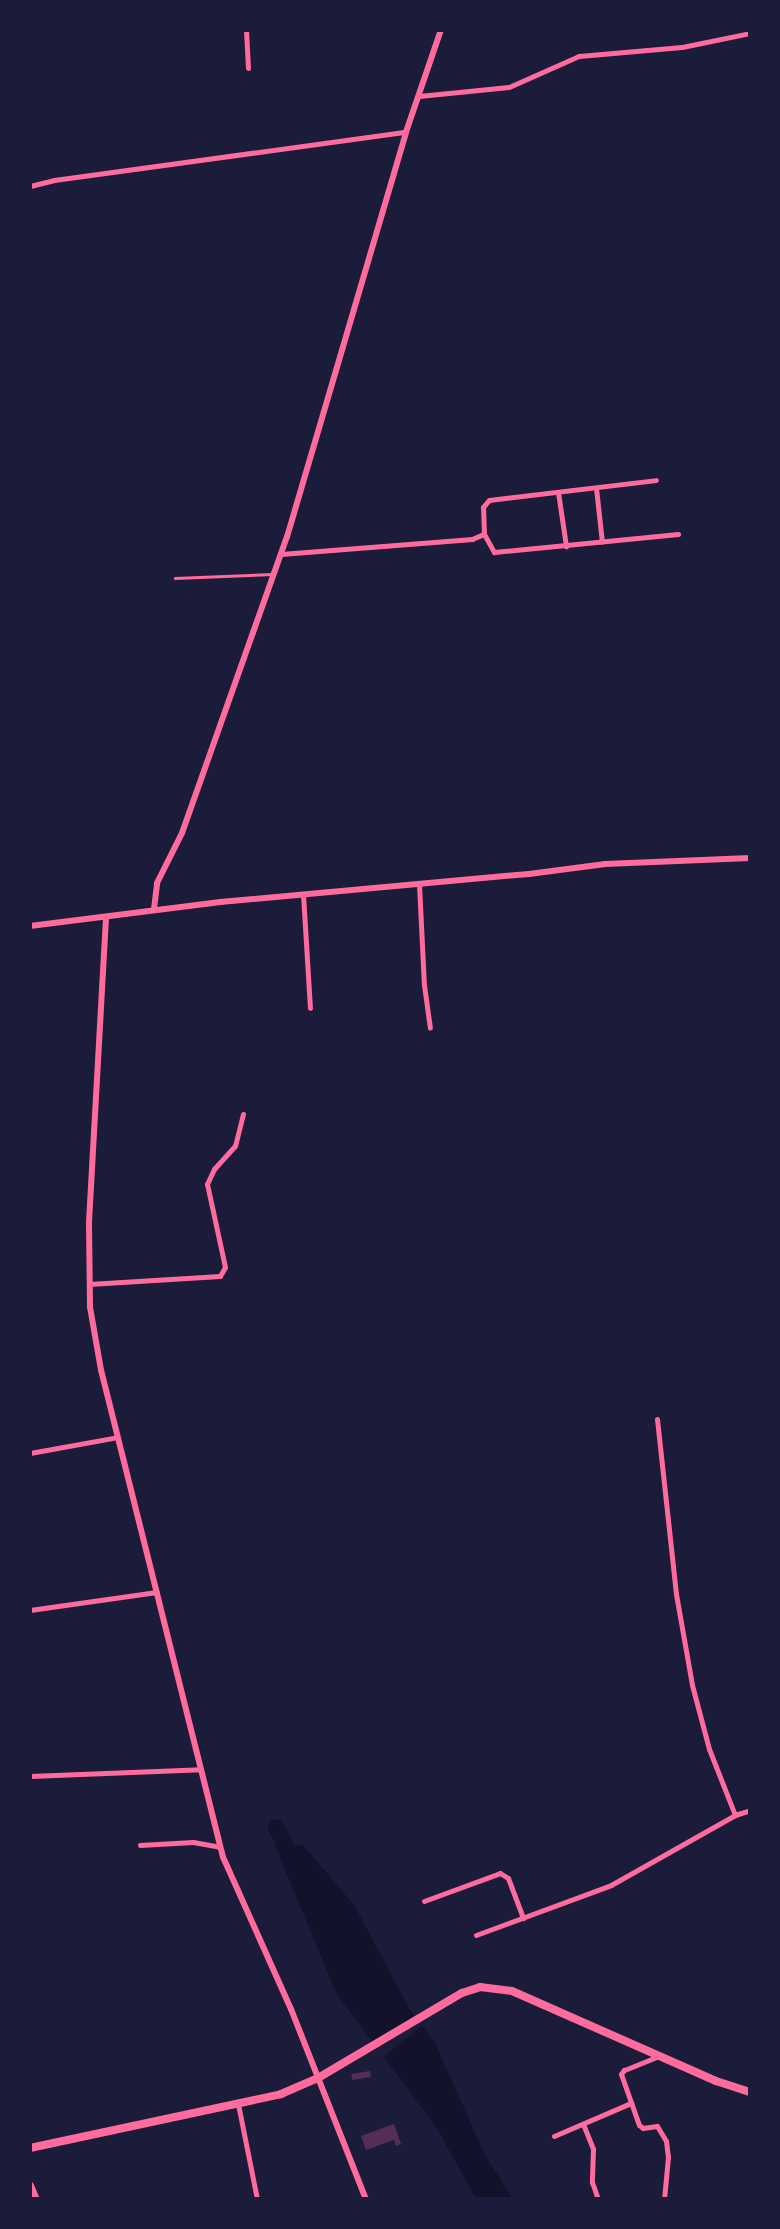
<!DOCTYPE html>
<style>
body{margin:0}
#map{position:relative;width:780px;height:2229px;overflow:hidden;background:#1b1b3a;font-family:Jost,sans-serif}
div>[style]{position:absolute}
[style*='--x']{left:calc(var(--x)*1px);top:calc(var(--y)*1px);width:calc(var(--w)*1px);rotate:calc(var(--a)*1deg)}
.water>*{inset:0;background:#12122b}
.pier>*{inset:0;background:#1b1b3a;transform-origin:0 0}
.river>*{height:16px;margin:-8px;padding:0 8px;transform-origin:8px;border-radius:8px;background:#12122b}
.building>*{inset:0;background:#542f53;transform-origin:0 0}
.service>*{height:2.5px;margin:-1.25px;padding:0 1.25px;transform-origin:1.25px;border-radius:1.25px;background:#ff6b9d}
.minor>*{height:5px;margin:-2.5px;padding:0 2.5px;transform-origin:2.5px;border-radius:2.5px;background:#ff6b9d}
.tertiary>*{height:6px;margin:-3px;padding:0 3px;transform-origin:3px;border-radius:3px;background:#ff6b9d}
.secondary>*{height:7px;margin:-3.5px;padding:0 3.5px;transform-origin:3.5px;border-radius:3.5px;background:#ff6b9d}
.trunk>*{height:8px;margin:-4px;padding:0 4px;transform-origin:4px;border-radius:4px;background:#ff6b9d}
span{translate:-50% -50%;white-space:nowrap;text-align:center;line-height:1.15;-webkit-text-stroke:7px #1b1b3a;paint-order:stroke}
.frame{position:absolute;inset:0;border:32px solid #1b1b3a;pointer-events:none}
</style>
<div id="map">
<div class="water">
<div style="clip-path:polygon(274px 1843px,303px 1845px,354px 1905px,409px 2008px,435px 2043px,485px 2155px,513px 2199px,476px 2199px,438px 2130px,337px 1995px)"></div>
</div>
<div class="pier">
<div style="left:417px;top:2013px;width:13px;height:56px;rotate:51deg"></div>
</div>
<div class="river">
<div style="--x:276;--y:1827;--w:39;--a:63"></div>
</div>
<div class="building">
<div style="left:370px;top:2071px;width:6px;height:19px;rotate:81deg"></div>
<div style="clip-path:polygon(394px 2124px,401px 2144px,396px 2146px,394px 2140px,366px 2150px,361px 2136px)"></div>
</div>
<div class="service">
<div style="--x:175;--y:578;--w:98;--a:-2.3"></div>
</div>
<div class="minor">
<div style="--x:246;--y:30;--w:38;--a:87"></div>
<div style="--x:419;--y:96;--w:90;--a:-5.7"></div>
<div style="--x:509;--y:87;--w:77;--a:-23.9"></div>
<div style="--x:579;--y:56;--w:103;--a:-5"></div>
<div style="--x:682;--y:47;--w:69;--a:-11.6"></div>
<div style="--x:30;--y:186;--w:25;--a:-14"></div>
<div style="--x:54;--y:180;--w:355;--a:-7.8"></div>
<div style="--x:596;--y:488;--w:54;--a:83.7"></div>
<div style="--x:558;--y:492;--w:55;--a:81.6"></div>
<div style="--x:484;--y:534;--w:21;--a:61"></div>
<div style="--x:494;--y:552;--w:185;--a:-5.6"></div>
<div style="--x:281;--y:554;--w:192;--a:-4.5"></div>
<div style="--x:472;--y:539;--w:13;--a:-23"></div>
<div style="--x:484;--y:534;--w:27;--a:-92"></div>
<div style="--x:483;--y:507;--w:9;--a:-49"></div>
<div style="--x:489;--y:500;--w:168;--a:-6.8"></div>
<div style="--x:419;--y:884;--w:101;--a:87.2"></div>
<div style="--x:424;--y:985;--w:43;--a:82.1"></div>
<div style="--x:303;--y:894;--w:114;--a:86.5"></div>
<div style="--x:89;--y:1284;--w:131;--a:-3.5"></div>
<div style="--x:220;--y:1276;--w:10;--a:-61"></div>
<div style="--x:225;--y:1267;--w:85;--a:-102.2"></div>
<div style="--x:207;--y:1184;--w:17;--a:-65"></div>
<div style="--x:214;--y:1169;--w:31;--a:-48"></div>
<div style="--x:235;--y:1146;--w:33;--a:-76"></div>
<div style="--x:657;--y:1419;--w:176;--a:83.8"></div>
<div style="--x:676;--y:1594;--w:92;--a:80"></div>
<div style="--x:692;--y:1685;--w:66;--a:75.1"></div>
<div style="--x:709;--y:1749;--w:71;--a:68.5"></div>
<div style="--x:30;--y:1453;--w:89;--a:-10.3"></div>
<div style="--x:30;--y:1610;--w:128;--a:-8.1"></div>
<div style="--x:30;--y:1776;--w:171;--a:-2.3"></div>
<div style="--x:140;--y:1845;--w:53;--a:-3.2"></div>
<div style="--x:193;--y:1842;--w:27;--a:10"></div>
<div style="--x:424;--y:1901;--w:81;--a:-20.2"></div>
<div style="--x:500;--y:1873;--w:9;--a:32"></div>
<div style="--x:508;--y:1878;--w:43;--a:69.4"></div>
<div style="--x:476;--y:1935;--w:144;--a:-20.3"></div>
<div style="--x:611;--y:1885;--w:142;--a:-29.4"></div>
<div style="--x:735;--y:1815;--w:16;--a:-18"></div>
<div style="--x:659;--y:2056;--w:38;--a:158"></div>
<div style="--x:624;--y:2070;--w:5;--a:127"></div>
<div style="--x:621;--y:2074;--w:54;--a:70.6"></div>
<div style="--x:639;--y:2125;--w:5;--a:37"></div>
<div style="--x:643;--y:2128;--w:14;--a:-8"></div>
<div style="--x:657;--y:2126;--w:17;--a:59"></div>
<div style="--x:666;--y:2141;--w:16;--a:83"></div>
<div style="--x:668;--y:2157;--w:42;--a:95.4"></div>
<div style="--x:238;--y:2104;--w:97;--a:78.7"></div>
<div style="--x:583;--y:2124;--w:27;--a:68"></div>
<div style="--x:593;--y:2149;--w:33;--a:92"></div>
<div style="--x:592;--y:2182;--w:18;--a:71"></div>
<div style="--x:554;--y:2136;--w:84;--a:-23.2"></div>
</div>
<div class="tertiary">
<div style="--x:154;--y:909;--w:26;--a:-83"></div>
<div style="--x:157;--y:883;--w:56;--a:-63.4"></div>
<div style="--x:182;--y:833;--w:314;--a:-70.5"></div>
<div style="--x:287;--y:537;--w:422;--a:-73.6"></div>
<div style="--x:406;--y:132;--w:108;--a:-71.1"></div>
<div style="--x:106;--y:918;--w:306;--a:93.2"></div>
<div style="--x:89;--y:1224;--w:83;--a:89.3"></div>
<div style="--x:90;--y:1307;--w:64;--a:80.1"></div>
<div style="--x:101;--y:1370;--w:502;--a:75.94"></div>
<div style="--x:223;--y:1857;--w:167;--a:65.9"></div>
<div style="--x:291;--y:2009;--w:204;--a:68.5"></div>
<div style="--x:30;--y:926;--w:192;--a:-7.2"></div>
<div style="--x:220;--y:902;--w:310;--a:-5.2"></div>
<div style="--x:529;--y:874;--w:77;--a:-7.5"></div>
<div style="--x:605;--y:864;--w:145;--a:-2.4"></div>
</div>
<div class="secondary">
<div style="--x:30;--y:2185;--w:15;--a:67"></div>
</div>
<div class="trunk">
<div style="--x:30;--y:2148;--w:257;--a:-12.1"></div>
<div style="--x:281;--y:2094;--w:40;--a:-23.4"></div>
<div style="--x:318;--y:2078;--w:167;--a:-30.6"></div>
<div style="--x:462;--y:1993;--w:19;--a:-18"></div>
<div style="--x:480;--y:1987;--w:32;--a:7"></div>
<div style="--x:512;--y:1991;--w:223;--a:23.8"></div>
<div style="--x:716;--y:2081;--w:36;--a:18"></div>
</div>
<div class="frame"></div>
</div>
